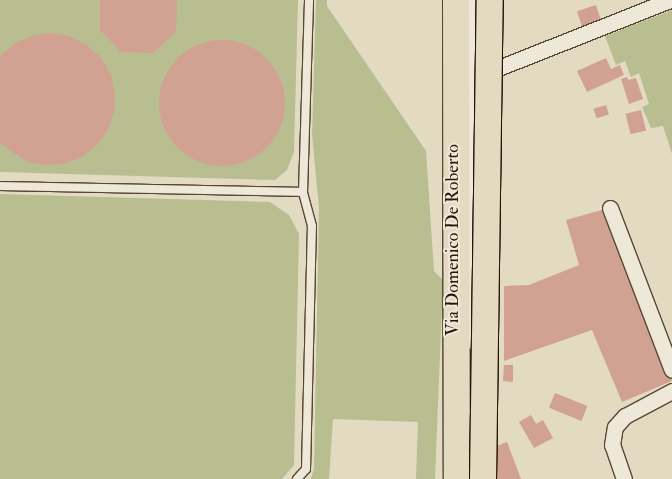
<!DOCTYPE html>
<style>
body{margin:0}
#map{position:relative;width:672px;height:479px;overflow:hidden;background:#e3dbc1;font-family:"IM FELL Double Pica",serif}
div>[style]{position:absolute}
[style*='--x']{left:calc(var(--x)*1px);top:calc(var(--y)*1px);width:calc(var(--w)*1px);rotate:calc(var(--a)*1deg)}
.green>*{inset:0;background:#b8be90}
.building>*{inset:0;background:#d1a192;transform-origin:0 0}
.round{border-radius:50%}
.roads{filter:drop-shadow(1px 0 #584634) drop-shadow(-1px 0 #584634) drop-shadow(0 1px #584634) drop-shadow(0 -1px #584634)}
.service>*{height:8px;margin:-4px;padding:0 4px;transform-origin:4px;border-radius:4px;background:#ede8d7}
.minor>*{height:15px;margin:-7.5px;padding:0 7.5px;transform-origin:7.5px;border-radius:7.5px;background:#ede8d7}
.trunk>*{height:26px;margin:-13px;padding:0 13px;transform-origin:13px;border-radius:13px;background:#e3dbc1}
.bridges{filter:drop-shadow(1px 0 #2a1405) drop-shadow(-1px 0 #2a1405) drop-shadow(0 1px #2a1405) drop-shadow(0 -1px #2a1405)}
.trunk-bridge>*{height:26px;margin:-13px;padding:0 13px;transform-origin:13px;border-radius:13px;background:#e3dbc1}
span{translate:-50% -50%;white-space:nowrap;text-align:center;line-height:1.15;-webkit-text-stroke:4px #ede8d7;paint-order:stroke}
.street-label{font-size:18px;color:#2a1405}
</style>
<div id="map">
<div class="green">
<div style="clip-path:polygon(0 0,298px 0,294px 152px,287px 170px,275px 180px,0 172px)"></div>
<div style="clip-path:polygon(316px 0,327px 0,327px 6px,426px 151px,434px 271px,443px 280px,435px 479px,416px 479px,418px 422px,333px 419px,329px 479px,311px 479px,314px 468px,319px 208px,312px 135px)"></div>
<div style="clip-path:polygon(672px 10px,672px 154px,663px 126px,651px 128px,642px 107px,649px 104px,639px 73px,631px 77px,625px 61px,616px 65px,605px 36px)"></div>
<div style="clip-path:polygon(0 194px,270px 202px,289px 215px,299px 234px,294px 465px,282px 479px,0 479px)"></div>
</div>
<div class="building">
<div style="clip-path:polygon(100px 0,177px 0,176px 32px,153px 53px,121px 52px,100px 30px)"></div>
<div style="left:596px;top:5px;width:16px;height:20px;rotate:72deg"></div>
<div style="clip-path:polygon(53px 33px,72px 37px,88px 46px,102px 59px,111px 75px,115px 94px,114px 112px,108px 130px,97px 145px,82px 157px,64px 164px,46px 165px,27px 162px,0 143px,0 56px,17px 42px,35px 35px)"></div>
<div class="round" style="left:159px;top:40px;width:126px;height:126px"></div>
<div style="clip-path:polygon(606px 58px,611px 69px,620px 65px,624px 75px,587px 92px,577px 71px)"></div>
<div style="clip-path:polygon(627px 77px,628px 80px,636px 78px,643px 99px,629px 104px,621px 79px)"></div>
<div style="left:606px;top:105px;width:10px;height:13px;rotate:73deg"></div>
<div style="left:641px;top:110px;width:21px;height:16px;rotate:76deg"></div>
<div style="clip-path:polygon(605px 209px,672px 381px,622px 402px,592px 330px,504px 361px,504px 286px,529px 285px,579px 265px,566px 220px)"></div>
<div style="clip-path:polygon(504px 365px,513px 365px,513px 382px,503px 381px)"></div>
<div style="left:555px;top:393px;width:35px;height:16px;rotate:22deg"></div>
<div style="clip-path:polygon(531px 415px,536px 424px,543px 420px,553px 438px,534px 448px,519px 422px)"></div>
<div style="clip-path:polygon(507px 442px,521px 479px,495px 479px,484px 451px)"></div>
</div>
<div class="roads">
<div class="service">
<div style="--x:0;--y:186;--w:303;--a:1.1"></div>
<div style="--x:297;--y:479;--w:13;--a:-48"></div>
<div style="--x:306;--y:469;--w:243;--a:-88.6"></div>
<div style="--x:312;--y:226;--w:35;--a:-105"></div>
<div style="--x:303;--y:192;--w:192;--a:-88.2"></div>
</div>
<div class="minor">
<div style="--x:471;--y:0;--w:341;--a:89.8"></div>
<div style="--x:483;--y:74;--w:201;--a:-21.6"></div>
<div style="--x:610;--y:208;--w:173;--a:69.1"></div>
<div style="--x:469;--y:476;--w:60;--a:-88.1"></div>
<div style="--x:624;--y:479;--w:36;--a:-109"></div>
<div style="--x:612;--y:445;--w:18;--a:-81"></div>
<div style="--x:615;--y:427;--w:15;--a:-48"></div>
<div style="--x:625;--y:416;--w:53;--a:-28"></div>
</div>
<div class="trunk">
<div style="--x:456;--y:0;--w:479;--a:89.9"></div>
</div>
</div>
<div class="bridges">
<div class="trunk-bridge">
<div style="--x:483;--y:479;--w:479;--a:-89.2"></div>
</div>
</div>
<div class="street-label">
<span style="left:453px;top:240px;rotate:-90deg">Via Domenico De Roberto</span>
</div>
</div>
